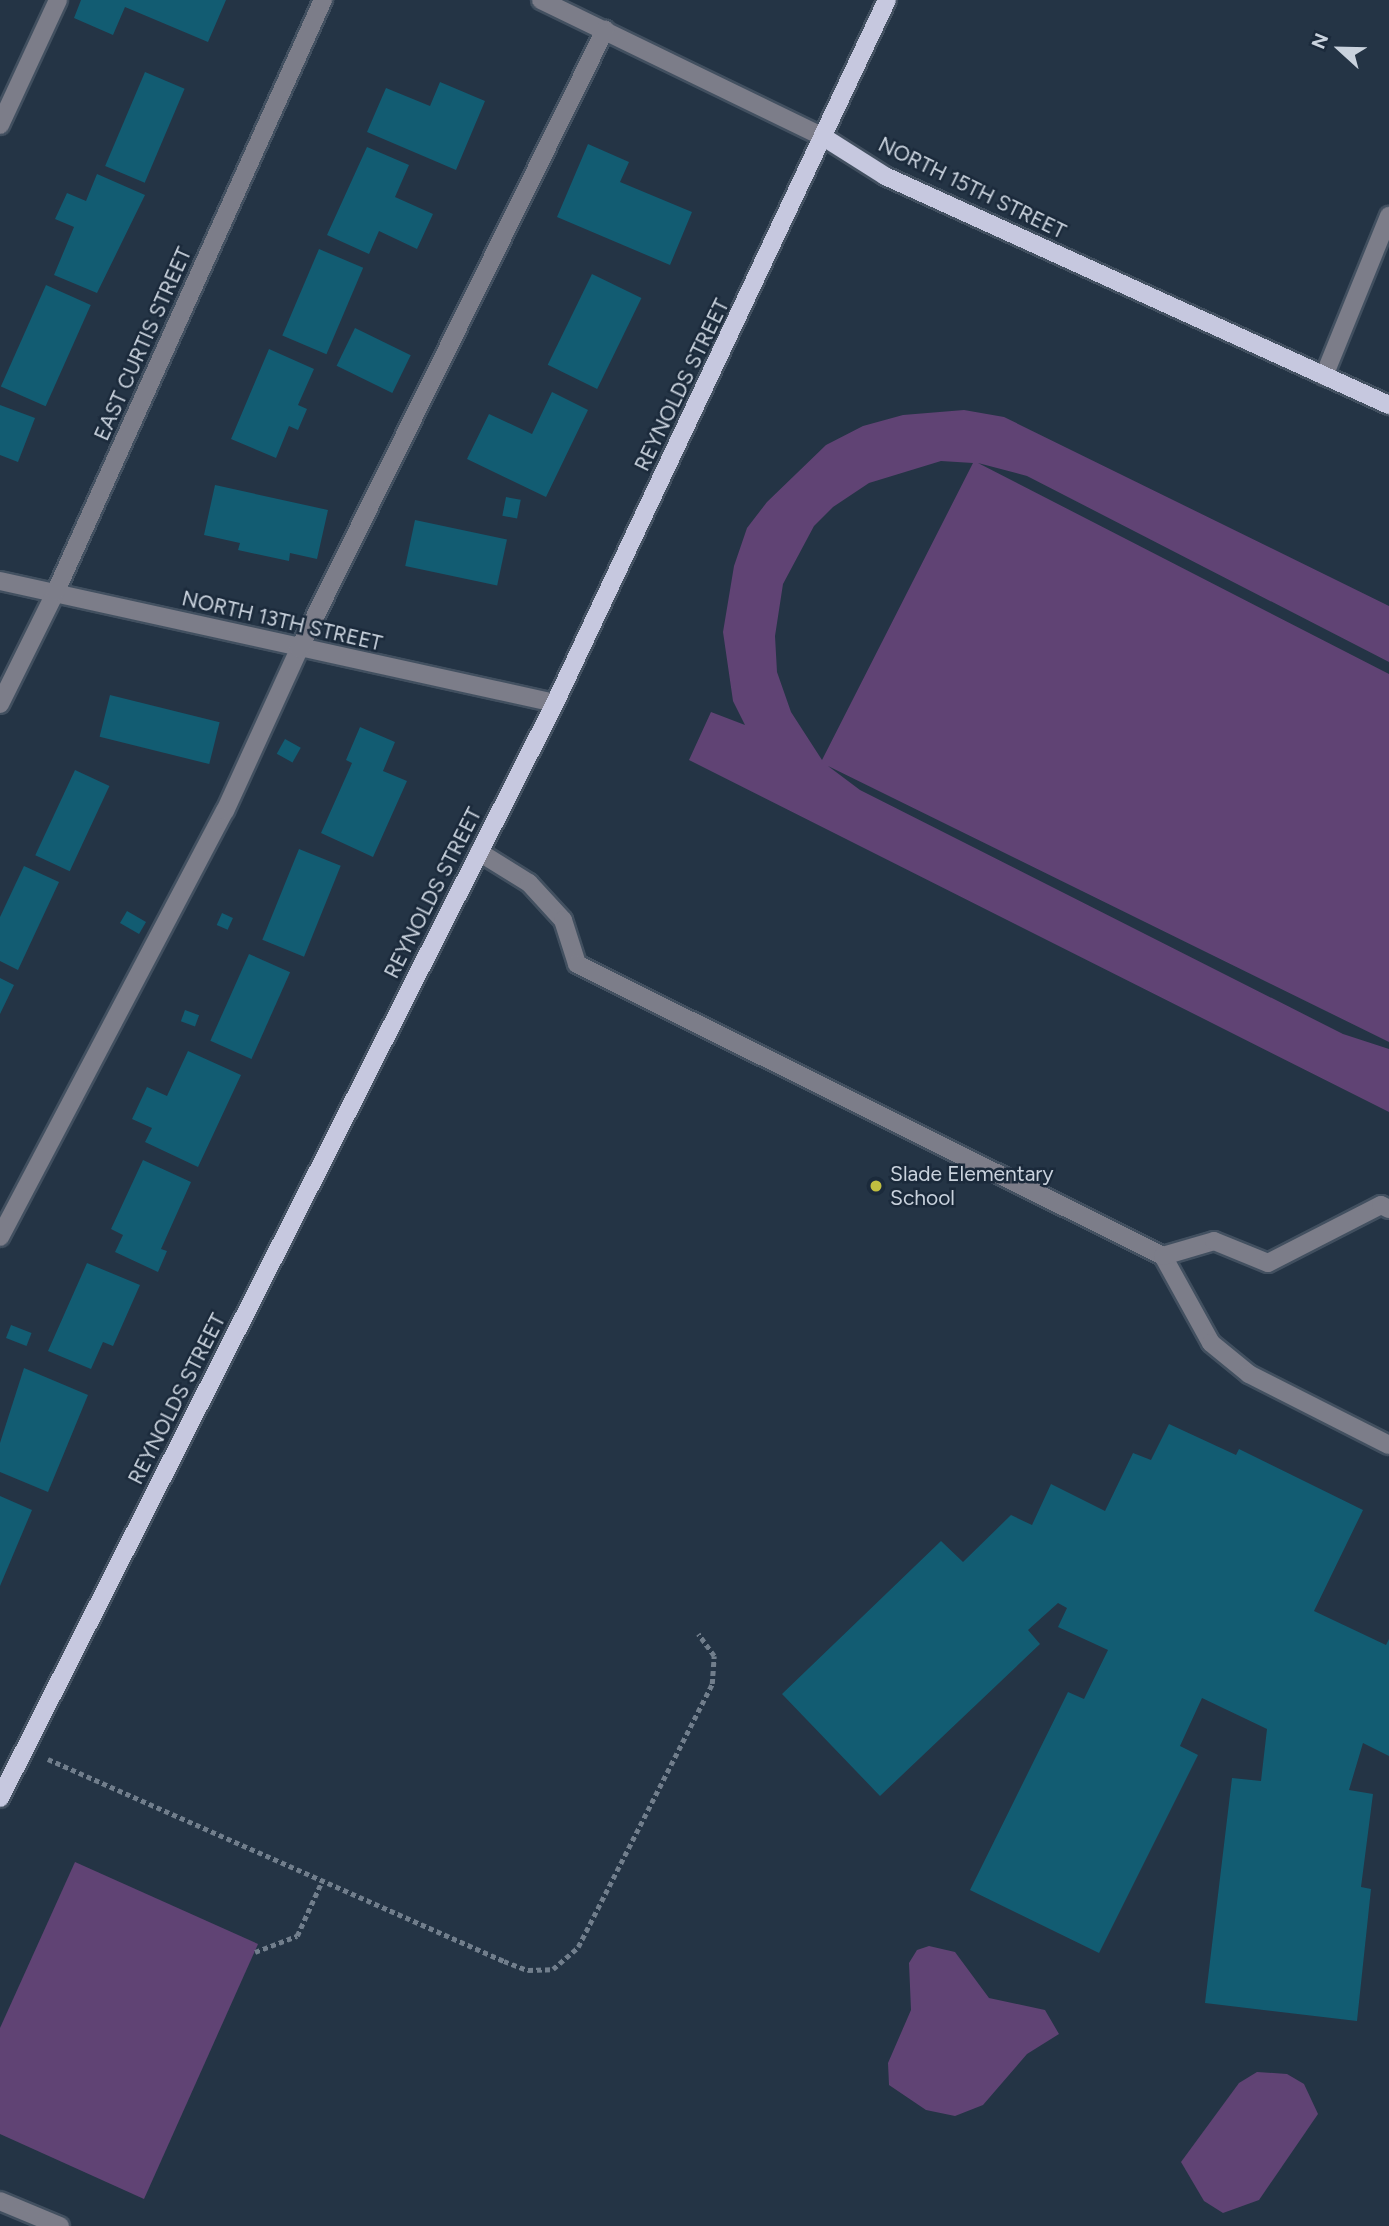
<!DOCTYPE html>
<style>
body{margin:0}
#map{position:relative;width:1389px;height:2226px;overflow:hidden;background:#243445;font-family:Figtree,sans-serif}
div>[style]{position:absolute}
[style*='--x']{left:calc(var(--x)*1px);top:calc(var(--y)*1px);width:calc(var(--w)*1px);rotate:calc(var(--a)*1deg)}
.green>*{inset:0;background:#604374}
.building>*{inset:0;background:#125c72;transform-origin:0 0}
.path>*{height:4.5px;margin-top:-2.25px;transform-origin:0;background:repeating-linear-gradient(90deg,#717e8c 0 5px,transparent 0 8.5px)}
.roads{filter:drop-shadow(2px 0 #425060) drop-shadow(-2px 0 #425060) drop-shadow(0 2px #425060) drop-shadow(0 -2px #425060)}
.minor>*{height:18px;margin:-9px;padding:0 9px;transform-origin:9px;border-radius:9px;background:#7c7d89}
.major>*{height:18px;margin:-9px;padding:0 9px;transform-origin:9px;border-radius:9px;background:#c6c8df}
.dots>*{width:19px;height:19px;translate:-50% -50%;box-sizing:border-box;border:4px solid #1b2a3b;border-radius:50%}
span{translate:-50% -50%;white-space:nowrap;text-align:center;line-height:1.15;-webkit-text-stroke:5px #1b2a3b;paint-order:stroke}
.street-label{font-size:21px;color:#c9d2dd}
.poi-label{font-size:21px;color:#c9d2dd}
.left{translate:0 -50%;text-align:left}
.north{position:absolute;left:1305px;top:14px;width:70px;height:70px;-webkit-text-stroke:5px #1b2a3b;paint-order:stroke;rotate:292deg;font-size:19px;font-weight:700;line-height:28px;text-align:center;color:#c9d2dd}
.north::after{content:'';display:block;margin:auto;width:24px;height:32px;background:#c9d2dd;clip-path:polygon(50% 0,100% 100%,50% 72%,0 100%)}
</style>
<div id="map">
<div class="green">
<div style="clip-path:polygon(evenodd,964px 410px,1004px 417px,1389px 606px,1389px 662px,1027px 476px,978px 463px,1389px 674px,1389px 1042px,828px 766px,860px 790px,1343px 1034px,1389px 1049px,1389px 1112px,689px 760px,711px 712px,745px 725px,733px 701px,723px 632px,734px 566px,747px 528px,767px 502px,826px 445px,863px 426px,903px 415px,964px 410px,941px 461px,973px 463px,822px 760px,791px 712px,777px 672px,775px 636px,783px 584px,814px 526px,833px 507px,869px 483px,941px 461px)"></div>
<div style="clip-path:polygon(75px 1862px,258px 1944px,144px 2199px,0 2134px,0 2028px)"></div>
<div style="clip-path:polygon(929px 1946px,955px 1952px,989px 1998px,1045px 2010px,1059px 2034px,1027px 2054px,983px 2105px,955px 2116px,926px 2110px,889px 2085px,888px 2063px,911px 2010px,909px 1963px,917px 1950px)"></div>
<div style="clip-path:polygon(1257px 2072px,1287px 2074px,1304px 2084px,1318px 2114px,1259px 2200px,1223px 2213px,1204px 2201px,1181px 2162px,1239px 2083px)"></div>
</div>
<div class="building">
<div style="clip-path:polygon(81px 0,226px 0,208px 42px,125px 7px,113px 35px,74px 18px)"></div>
<div style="left:145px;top:72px;width:43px;height:102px;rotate:23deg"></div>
<div style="clip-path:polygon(440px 82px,485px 101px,456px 170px,367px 132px,386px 88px,430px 106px)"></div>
<div style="clip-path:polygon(588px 144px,629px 162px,620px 182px,692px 212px,670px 265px,557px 217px)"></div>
<div style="clip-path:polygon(367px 147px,409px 165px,395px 197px,433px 214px,417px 249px,379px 231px,369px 254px,327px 235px)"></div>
<div style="clip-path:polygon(97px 174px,145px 195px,97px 293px,54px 275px,74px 227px,55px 219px,67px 193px,86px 201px)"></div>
<div style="left:319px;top:249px;width:48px;height:94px;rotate:23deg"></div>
<div style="left:592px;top:274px;width:55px;height:101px;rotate:26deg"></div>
<div style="left:46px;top:285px;width:49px;height:111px;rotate:24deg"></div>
<div style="left:355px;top:328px;width:62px;height:42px;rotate:26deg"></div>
<div style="clip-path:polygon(269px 349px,314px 369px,298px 405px,307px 409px,298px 430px,289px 426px,276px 458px,231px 439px)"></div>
<div style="clip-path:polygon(552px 392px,588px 410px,546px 497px,467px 459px,489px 414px,532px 434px)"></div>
<div style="clip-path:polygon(0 405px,35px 418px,18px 462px,0 455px)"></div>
<div style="clip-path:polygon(215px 485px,328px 510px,317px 559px,290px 553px,289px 561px,238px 550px,240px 543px,204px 535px)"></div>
<div style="left:506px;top:497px;width:15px;height:19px;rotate:11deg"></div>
<div style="left:415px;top:520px;width:94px;height:47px;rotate:12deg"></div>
<div style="left:110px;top:695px;width:113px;height:43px;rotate:14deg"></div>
<div style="clip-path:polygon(360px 727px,395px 742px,383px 771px,407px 781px,373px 857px,321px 833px,352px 763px,346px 760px)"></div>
<div style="left:285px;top:739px;width:18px;height:17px;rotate:29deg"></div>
<div style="left:75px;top:770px;width:38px;height:94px;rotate:25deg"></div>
<div style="left:299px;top:849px;width:45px;height:98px;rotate:22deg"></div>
<div style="clip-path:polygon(24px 866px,59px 882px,18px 970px,0 961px,0 917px)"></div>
<div style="left:127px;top:911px;width:22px;height:14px;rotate:30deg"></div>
<div style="left:222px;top:913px;width:12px;height:13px;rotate:24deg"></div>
<div style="left:249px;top:954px;width:45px;height:95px;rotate:24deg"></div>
<div style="clip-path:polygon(0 978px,14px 985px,0 1014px)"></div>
<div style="left:185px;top:1010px;width:15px;height:12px;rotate:20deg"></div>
<div style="clip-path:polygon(188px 1051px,241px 1075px,198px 1167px,145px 1142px,152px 1128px,132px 1119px,147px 1087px,167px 1096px)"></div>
<div style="clip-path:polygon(143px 1160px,191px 1182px,161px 1249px,167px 1251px,158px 1272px,115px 1252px,123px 1235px,111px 1229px)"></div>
<div style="clip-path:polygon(87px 1263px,140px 1285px,113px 1346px,103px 1342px,91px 1369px,48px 1351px)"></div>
<div style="left:11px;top:1325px;width:22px;height:14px;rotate:21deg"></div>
<div style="clip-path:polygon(24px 1368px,88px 1395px,48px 1492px,0 1472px,0 1443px)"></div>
<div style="clip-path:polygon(1169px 1424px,1236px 1455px,1239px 1449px,1363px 1510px,1314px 1611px,1386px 1645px,1389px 1639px,1389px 1756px,1363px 1743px,1349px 1790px,1373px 1794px,1361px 1887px,1371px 1889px,1357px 2021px,1205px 2003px,1232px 1778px,1261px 1781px,1267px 1729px,1202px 1698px,1180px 1746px,1198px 1755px,1099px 1953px,970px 1890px,1068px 1692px,1084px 1699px,1108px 1650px,1058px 1627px,1067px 1608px,1058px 1603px,1028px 1630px,1040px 1644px,880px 1796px,782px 1694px,941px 1541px,963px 1562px,1011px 1515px,1032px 1525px,1051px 1484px,1105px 1511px,1133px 1453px,1151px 1460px)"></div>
<div style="clip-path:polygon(0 1496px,32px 1510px,0 1586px)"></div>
</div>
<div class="path">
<div style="--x:48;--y:1759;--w:499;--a:23.9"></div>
<div style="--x:504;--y:1961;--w:26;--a:21"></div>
<div style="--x:528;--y:1970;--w:25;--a:-2"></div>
<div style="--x:553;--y:1969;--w:33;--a:-41"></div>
<div style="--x:578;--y:1947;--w:295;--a:-63"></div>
<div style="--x:712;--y:1684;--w:28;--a:-86"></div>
<div style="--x:714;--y:1656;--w:27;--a:-126"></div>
<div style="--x:255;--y:1952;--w:45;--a:-20.9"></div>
<div style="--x:297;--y:1936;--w:60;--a:-65.6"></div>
</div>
<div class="roads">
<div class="minor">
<div style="--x:541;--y:0;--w:316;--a:25.9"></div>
<div style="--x:0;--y:125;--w:138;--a:-65.1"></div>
<div style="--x:1324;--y:376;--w:173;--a:-67.9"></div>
<div style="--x:0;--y:581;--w:568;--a:12.4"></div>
<div style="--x:0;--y:704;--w:126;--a:-63.6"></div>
<div style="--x:56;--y:591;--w:649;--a:-65.69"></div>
<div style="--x:479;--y:852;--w:59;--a:31.8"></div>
<div style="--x:529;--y:883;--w:50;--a:47.4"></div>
<div style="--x:563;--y:920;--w:46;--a:72.3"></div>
<div style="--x:577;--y:964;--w:655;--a:26.49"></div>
<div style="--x:1163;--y:1256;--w:99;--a:61.1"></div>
<div style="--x:1211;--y:1343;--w:49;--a:39.2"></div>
<div style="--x:1249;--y:1374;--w:157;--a:26.9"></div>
<div style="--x:0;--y:1237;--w:482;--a:-62.2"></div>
<div style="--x:225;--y:811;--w:178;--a:-65.4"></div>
<div style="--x:299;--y:649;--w:691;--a:-63.69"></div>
<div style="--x:1163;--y:1256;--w:53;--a:-16.4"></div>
<div style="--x:1214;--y:1241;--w:58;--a:22.2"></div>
<div style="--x:1268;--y:1263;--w:127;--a:-27.2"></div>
<div style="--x:1381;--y:1205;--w:9;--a:27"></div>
<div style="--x:0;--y:2201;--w:65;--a:22.6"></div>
</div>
<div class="major">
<div style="--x:825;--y:138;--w:71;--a:32.3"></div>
<div style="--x:885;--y:176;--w:554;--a:24.44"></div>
<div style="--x:0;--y:1798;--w:1228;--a:-63.12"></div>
<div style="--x:555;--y:703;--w:777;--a:-64.72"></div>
</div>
</div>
<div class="dots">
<div style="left:876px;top:1186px;background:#c1be40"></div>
</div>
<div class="street-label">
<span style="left:972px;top:188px;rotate:26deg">NORTH 15TH STREET</span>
<span style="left:143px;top:344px;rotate:-66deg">EAST CURTIS STREET</span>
<span style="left:682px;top:385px;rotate:-64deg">REYNOLDS STREET</span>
<span style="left:282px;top:621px;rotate:13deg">NORTH 13TH STREET</span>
<span style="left:433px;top:893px;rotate:-63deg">REYNOLDS STREET</span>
<span style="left:177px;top:1399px;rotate:-63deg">REYNOLDS STREET</span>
</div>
<div class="poi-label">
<span class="left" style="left:890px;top:1186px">Slade Elementary<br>School</span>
</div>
<div class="north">N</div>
</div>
